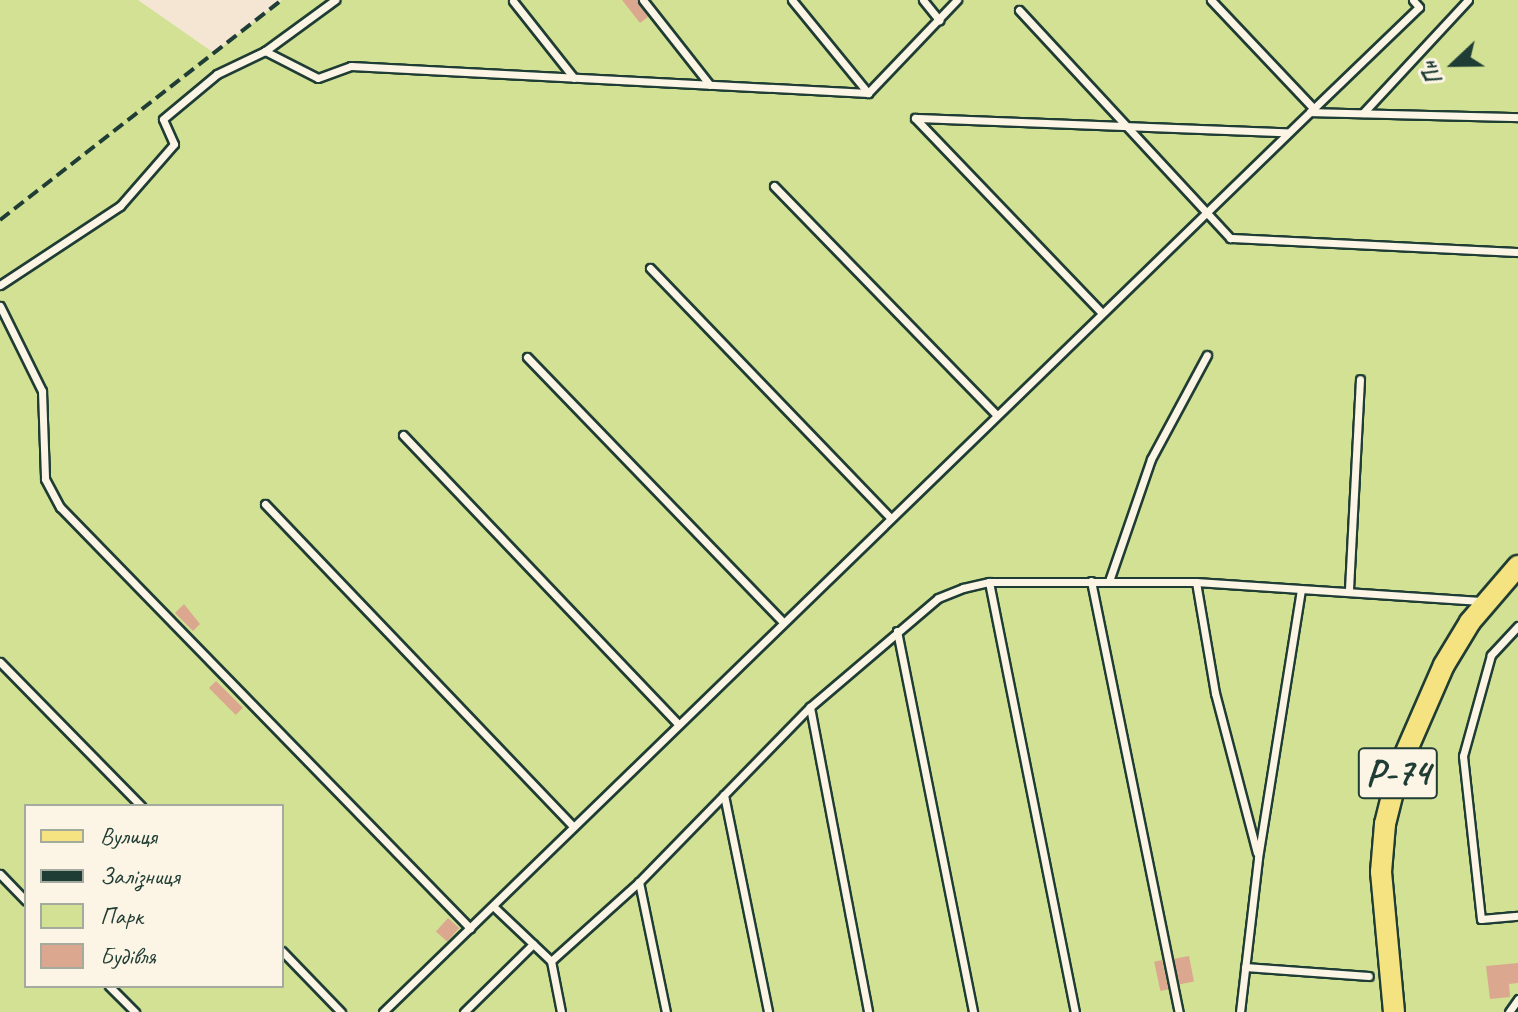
<!DOCTYPE html>
<meta charset="utf-8">
<style>
body{margin:0}
#map{position:relative;width:1518px;height:1012px;overflow:hidden;background:#f5e6d4;font-family:Caveat,sans-serif}
div>[style]{position:absolute}
[style*='--x']{left:calc(var(--x)*1px);top:calc(var(--y)*1px);width:calc(var(--w)*1px);rotate:calc(var(--a)*1deg)}
.green>*{inset:0;background:#d2e194}
.building>*{inset:0;background:#dba88f;transform-origin:0 0}
.roads{filter:drop-shadow(2px 0 #1f3d34) drop-shadow(-2px 0 #1f3d34) drop-shadow(0 2px #1f3d34) drop-shadow(0 -2px #1f3d34)}
.lane>*{height:7px;margin:-3.5px;padding:0 3.5px;transform-origin:3.5px;border-radius:3.5px;background:#fcf5e5}
.primary>*{height:20px;margin:-10px;padding:0 10px;transform-origin:10px;border-radius:10px;background:#f5e382}
.rail>*{height:4px;margin-top:-2px;transform-origin:0;background:repeating-linear-gradient(90deg,#1f3d34 0 12px,transparent 0 18px)}
span{translate:-50% -50%;white-space:nowrap;text-align:center;line-height:1.15;-webkit-text-stroke:7px #fcf5e5;paint-order:stroke}
.shield-label span{padding:2px 6px;background:#fcf5e5;border:2px solid;border-radius:6px;-webkit-text-stroke-width:0}
.shield-label{font-size:38px;color:#1f3d34;font-weight:700}
.legend{position:absolute;left:24px;top:804px;width:260px;height:184px;box-sizing:border-box;background:#fcf5e5;border:2px solid #a4ab9e;margin:0;padding:10px 14px;list-style:none;font-size:24px;color:#1f3d34}
.legend li{display:flex;align-items:center;gap:16px;height:40px}
.legend b{width:40px;border:2px solid #a4ab9e}
.north{position:absolute;left:1414px;top:24px;width:80px;height:80px;-webkit-text-stroke:6px #fcf5e5;paint-order:stroke;rotate:248deg;font-size:22px;font-weight:700;line-height:32px;text-align:center;color:#1f3d34}
.north::after{content:'';display:block;margin:auto;width:28px;height:36px;background:#1f3d34;clip-path:polygon(50% 0,100% 100%,50% 72%,0 100%)}
</style>
<div id="map">
<div class="green">
<div style="clip-path:polygon(evenodd,0 0,138px 0,214px 53px,282px 0,1518px 0,1518px 1012px,0 1012px,0 0,26px 806px,282px 806px,282px 986px,26px 986px,26px 806px)"></div>
</div>
<div class="building">
<div style="clip-path:polygon(622px 0,637px 0,648px 17px,640px 23px)"></div>
<div style="clip-path:polygon(184px 604px,200px 624px,193px 631px,175px 613px)"></div>
<div style="left:216px;top:681px;width:38px;height:10px;rotate:45deg"></div>
<div style="left:448px;top:918px;width:15px;height:18px;rotate:42deg"></div>
<div style="left:1189px;top:956px;width:26px;height:15px;rotate:79deg"></div>
<div style="left:1162px;top:960px;width:30px;height:8px;rotate:78deg"></div>
<div style="clip-path:polygon(1518px 963px,1518px 983px,1509px 984px,1510px 997px,1490px 999px,1486px 966px)"></div>
</div>
<div class="roads">
<div class="lane">
<div style="--x:643;--y:0;--w:108;--a:51.8"></div>
<div style="--x:792;--y:0;--w:120;--a:50.7"></div>
<div style="--x:923;--y:0;--w:26;--a:51"></div>
<div style="--x:1211;--y:0;--w:149;--a:46.6"></div>
<div style="--x:513;--y:1;--w:98;--a:51.6"></div>
<div style="--x:1019;--y:10;--w:311;--a:47.2"></div>
<div style="--x:1230;--y:238;--w:288;--a:2.8"></div>
<div style="--x:265;--y:51;--w:59;--a:27"></div>
<div style="--x:318;--y:78;--w:35;--a:-20"></div>
<div style="--x:351;--y:66;--w:518;--a:2.99"></div>
<div style="--x:868;--y:93;--w:129;--a:-46.3"></div>
<div style="--x:1310;--y:112;--w:151;--a:-43.9"></div>
<div style="--x:1419;--y:7;--w:9;--a:-131"></div>
<div style="--x:1363;--y:113;--w:154;--a:-47.1"></div>
<div style="--x:915;--y:118;--w:372;--a:2.2"></div>
<div style="--x:915;--y:118;--w:267;--a:46.2"></div>
<div style="--x:774;--y:186;--w:317;--a:45.8"></div>
<div style="--x:650;--y:268;--w:344;--a:46.1"></div>
<div style="--x:0;--y:285;--w:144;--a:-33.4"></div>
<div style="--x:120;--y:206;--w:82;--a:-48.9"></div>
<div style="--x:174;--y:144;--w:27;--a:-114"></div>
<div style="--x:163;--y:119;--w:70;--a:-39.8"></div>
<div style="--x:217;--y:74;--w:53;--a:-25.6"></div>
<div style="--x:265;--y:51;--w:87;--a:-36.1"></div>
<div style="--x:0;--y:306;--w:95;--a:63.7"></div>
<div style="--x:42;--y:391;--w:88;--a:88"></div>
<div style="--x:45;--y:479;--w:32;--a:62"></div>
<div style="--x:60;--y:507;--w:588;--a:45.76"></div>
<div style="--x:527;--y:357;--w:367;--a:46"></div>
<div style="--x:403;--y:435;--w:398;--a:46.4"></div>
<div style="--x:265;--y:504;--w:446;--a:46.3"></div>
<div style="--x:1091;--y:581;--w:440;--a:78.5"></div>
<div style="--x:1109;--y:581;--w:129;--a:-71"></div>
<div style="--x:1151;--y:459;--w:118;--a:-61.7"></div>
<div style="--x:989;--y:582;--w:439;--a:78.7"></div>
<div style="--x:1196;--y:582;--w:113;--a:80.3"></div>
<div style="--x:1215;--y:693;--w:165;--a:75.3"></div>
<div style="--x:1349;--y:589;--w:210;--a:-87"></div>
<div style="--x:1518;--y:626;--w:40;--a:133"></div>
<div style="--x:1491;--y:655;--w:105;--a:105.5"></div>
<div style="--x:1463;--y:756;--w:164;--a:83.7"></div>
<div style="--x:1481;--y:919;--w:37;--a:-5"></div>
<div style="--x:897;--y:631;--w:389;--a:78.7"></div>
<div style="--x:0;--y:662;--w:202;--a:45.6"></div>
<div style="--x:810;--y:707;--w:310;--a:79.2"></div>
<div style="--x:724;--y:795;--w:221;--a:78.5"></div>
<div style="--x:0;--y:874;--w:37;--a:46"></div>
<div style="--x:639;--y:882;--w:133;--a:78.3"></div>
<div style="--x:493;--y:906;--w:80;--a:43.5"></div>
<div style="--x:551;--y:961;--w:52;--a:78.9"></div>
<div style="--x:282;--y:951;--w:85;--a:46"></div>
<div style="--x:551;--y:961;--w:118;--a:-41.9"></div>
<div style="--x:639;--y:882;--w:245;--a:-45.7"></div>
<div style="--x:810;--y:707;--w:168;--a:-40.4"></div>
<div style="--x:938;--y:598;--w:27;--a:-22"></div>
<div style="--x:963;--y:588;--w:27;--a:-13"></div>
<div style="--x:989;--y:582;--w:207;--a:0"></div>
<div style="--x:1196;--y:582;--w:289;--a:3.8"></div>
<div style="--x:1245;--y:967;--w:124;--a:4.2"></div>
<div style="--x:109;--y:986;--w:37;--a:45"></div>
<div style="--x:383;--y:1012;--w:1292;--a:-44.15"></div>
<div style="--x:1310;--y:112;--w:208;--a:1.4"></div>
<div style="--x:464;--y:1012;--w:97;--a:-44.6"></div>
<div style="--x:1240;--y:1012;--w:155;--a:-83.3"></div>
<div style="--x:1258;--y:858;--w:272;--a:-80.9"></div>
<div style="--x:1509;--y:1012;--w:16;--a:-55"></div>
</div>
<div class="primary">
<div style="--x:1394;--y:1012;--w:141;--a:-95.3"></div>
<div style="--x:1381;--y:872;--w:48;--a:-85.2"></div>
<div style="--x:1385;--y:824;--w:58;--a:-76"></div>
<div style="--x:1399;--y:768;--w:112;--a:-66.4"></div>
<div style="--x:1444;--y:665;--w:50;--a:-58.8"></div>
<div style="--x:1470;--y:622;--w:74;--a:-49.4"></div>
</div>
</div>
<div class="rail">
<div style="--x:0;--y:220;--w:358;--a:-38"></div>
</div>
<div class="shield-label">
<span style="left:1398px;top:773px">Р-74</span>
</div>
<ul class="legend">
<li><b style="height:10px;background:#f5e382"></b>Вулиця</li>
<li><b style="height:10px;background:#1f3d34"></b>Залізниця</li>
<li><b style="height:22px;background:#d2e194"></b>Парк</li>
<li><b style="height:22px;background:#dba88f"></b>Будівля</li>
</ul>
<div class="north">Пн</div>
</div>
